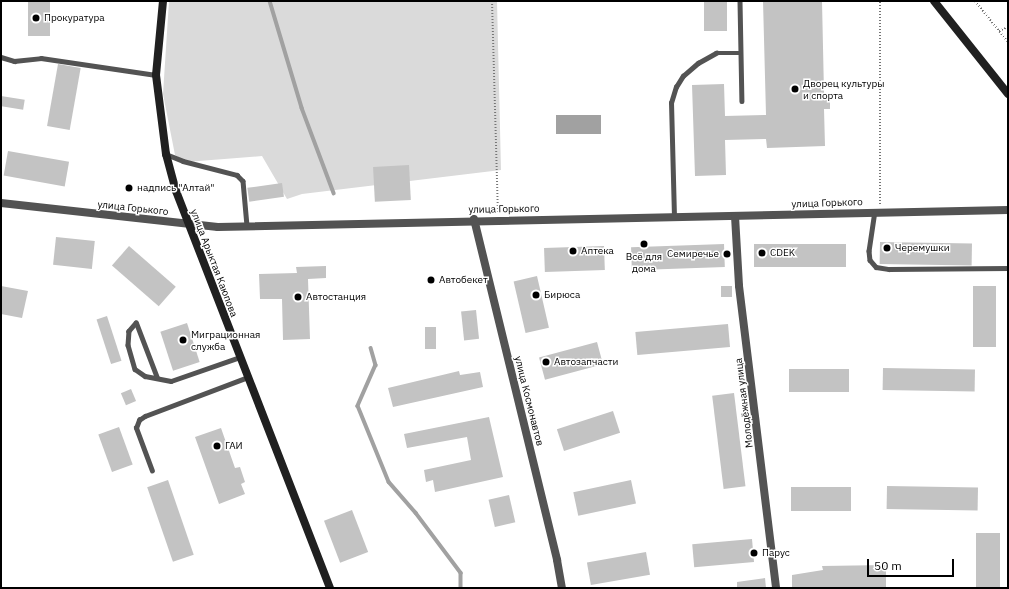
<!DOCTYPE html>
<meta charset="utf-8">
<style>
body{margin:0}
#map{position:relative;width:1009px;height:589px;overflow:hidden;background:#fff;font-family:"IBM Plex Sans",sans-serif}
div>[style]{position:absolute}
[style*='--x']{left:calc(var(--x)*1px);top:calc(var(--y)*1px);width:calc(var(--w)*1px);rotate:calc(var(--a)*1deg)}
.green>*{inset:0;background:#dadada}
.water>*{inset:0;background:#a1a1a1;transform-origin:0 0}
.stream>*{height:3.5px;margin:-1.75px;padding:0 1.75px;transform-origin:1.75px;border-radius:1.75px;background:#a1a1a1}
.building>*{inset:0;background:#c3c3c3;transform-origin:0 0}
.path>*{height:2px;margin-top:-1px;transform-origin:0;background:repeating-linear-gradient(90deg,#757575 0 1px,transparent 0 3px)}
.lane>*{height:4.5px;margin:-2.25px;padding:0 2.25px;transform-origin:2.25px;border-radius:2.25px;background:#535353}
.street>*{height:8px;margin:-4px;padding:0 4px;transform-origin:4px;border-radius:4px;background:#535353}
.secondary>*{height:8px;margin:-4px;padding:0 4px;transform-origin:4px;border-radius:4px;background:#202020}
.dots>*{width:11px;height:11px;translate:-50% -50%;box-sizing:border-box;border:2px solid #fff;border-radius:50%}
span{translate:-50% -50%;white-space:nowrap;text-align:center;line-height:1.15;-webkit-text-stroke:3px #fff;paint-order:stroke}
.poi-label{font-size:10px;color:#000}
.left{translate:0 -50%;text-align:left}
.right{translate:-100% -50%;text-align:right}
.street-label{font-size:10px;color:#000}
.frame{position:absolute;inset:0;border:2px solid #000;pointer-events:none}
.scale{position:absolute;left:867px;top:559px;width:87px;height:18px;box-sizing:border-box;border:2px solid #000;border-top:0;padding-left:5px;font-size:12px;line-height:14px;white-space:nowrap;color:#000;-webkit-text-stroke:3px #fff;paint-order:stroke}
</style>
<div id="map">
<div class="green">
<div style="clip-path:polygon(169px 1px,497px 1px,501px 170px,302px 194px,287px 199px,262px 156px,186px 162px,175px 155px,163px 94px)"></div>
</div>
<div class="water">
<div style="left:601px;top:115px;width:19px;height:45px;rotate:90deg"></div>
</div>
<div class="stream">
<div style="--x:270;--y:1;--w:112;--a:73.3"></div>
<div style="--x:302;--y:108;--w:91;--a:69.4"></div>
<div style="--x:371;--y:348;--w:18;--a:74"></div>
<div style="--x:376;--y:365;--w:45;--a:113.7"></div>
<div style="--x:358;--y:406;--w:82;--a:67.8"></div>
<div style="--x:389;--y:482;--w:41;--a:48.9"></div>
<div style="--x:416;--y:513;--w:75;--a:53.1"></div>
<div style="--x:461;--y:573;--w:15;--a:90"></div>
</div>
<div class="building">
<div style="left:28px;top:1px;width:22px;height:35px"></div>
<div style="left:704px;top:1px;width:23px;height:30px"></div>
<div style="clip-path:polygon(763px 1px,822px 1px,824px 93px,830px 93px,830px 109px,824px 109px,825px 146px,767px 148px,766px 139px,725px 140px,726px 175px,695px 176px,692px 85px,724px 84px,725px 116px,766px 115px)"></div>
<div style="left:58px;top:64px;width:23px;height:63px;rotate:10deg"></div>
<div style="left:1px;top:96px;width:24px;height:10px;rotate:9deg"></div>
<div style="left:8px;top:151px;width:62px;height:25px;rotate:10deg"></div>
<div style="left:409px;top:165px;width:35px;height:36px;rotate:87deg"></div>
<div style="left:282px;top:183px;width:14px;height:35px;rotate:82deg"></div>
<div style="left:56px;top:237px;width:39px;height:28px;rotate:6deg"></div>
<div style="left:880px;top:242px;width:92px;height:22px;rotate:1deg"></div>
<div style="left:724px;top:244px;width:23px;height:93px;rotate:88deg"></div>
<div style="left:754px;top:244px;width:92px;height:23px"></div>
<div style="left:129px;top:246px;width:62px;height:26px;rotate:41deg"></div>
<div style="left:604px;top:246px;width:24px;height:60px;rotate:88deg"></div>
<div style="clip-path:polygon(326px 266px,326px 278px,308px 279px,310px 339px,283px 340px,282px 299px,260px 299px,259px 274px,297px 273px,296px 267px)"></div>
<div style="left:537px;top:276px;width:53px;height:24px;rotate:77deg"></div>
<div style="clip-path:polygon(1px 286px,28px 291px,22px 318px,1px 314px)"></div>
<div style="left:721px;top:286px;width:11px;height:11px"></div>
<div style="left:996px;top:286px;width:61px;height:23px;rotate:90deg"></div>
<div style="left:476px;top:310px;width:29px;height:15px;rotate:84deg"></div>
<div style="left:107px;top:316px;width:47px;height:11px;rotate:72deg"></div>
<div style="left:187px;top:323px;width:41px;height:28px;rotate:72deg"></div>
<div style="left:728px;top:324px;width:23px;height:93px;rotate:85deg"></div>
<div style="left:425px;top:327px;width:11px;height:22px"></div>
<div style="left:597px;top:342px;width:23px;height:60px;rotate:75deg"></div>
<div style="left:883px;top:368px;width:92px;height:22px;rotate:1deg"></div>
<div style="left:789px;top:369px;width:60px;height:23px"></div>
<div style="clip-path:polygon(459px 371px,460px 375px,480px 372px,483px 387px,393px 407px,388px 388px)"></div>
<div style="left:131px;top:389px;width:13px;height:11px;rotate:67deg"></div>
<div style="left:734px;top:393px;width:94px;height:22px;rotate:83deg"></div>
<div style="left:613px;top:411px;width:23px;height:59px;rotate:72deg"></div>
<div style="clip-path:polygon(489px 417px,503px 477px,435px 492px,433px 480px,426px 482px,424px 470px,471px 460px,467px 437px,407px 448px,404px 434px)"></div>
<div style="left:119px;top:427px;width:40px;height:22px;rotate:70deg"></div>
<div style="clip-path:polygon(221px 428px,235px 468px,240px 467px,245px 482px,241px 484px,245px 494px,219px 504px,195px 437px)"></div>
<div style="left:168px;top:480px;width:79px;height:22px;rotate:71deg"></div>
<div style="left:631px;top:480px;width:24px;height:59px;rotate:78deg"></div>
<div style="left:887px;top:486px;width:91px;height:23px;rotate:1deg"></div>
<div style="left:791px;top:487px;width:60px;height:24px"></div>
<div style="left:509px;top:495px;width:28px;height:21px;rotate:77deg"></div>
<div style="left:352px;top:510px;width:45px;height:30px;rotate:69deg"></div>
<div style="left:976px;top:533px;width:24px;height:55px"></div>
<div style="left:752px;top:539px;width:23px;height:60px;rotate:85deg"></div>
<div style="left:646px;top:552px;width:23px;height:60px;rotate:80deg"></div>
<div style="clip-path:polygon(886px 565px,886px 588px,792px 588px,792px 575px,823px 570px,822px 566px)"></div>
<div style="clip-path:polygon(765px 578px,766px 588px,737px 588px,737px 582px)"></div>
</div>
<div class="path">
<div style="--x:492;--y:1;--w:211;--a:88.4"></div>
<div style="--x:975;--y:1;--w:53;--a:51.2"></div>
<div style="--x:999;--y:31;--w:10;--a:-24"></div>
<div style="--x:880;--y:204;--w:203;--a:-90"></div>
</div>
<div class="lane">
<div style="--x:740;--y:1;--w:100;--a:88.9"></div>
<div style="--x:1;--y:57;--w:14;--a:17"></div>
<div style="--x:14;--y:61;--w:27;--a:-6"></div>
<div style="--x:41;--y:58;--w:116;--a:8.4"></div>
<div style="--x:166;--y:154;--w:18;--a:22"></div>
<div style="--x:183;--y:161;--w:56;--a:14.5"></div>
<div style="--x:237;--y:175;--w:8;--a:45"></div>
<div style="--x:243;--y:181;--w:45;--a:84.9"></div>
<div style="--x:875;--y:211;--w:40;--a:98.5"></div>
<div style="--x:869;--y:251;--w:9;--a:84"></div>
<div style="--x:870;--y:260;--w:9;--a:49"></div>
<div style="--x:876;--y:267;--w:13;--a:9"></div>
<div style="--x:889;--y:269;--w:119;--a:-0.5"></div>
<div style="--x:674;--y:217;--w:114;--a:-91.5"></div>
<div style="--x:671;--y:103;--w:17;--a:-73"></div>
<div style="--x:676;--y:87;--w:13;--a:-58"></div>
<div style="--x:683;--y:76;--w:20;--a:-41"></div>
<div style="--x:698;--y:63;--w:21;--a:-29"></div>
<div style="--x:716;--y:53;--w:24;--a:0"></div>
<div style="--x:157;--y:378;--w:59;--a:-110.9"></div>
<div style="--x:136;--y:323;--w:11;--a:131"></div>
<div style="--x:129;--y:331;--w:14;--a:94"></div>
<div style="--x:128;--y:345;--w:25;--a:74"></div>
<div style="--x:135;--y:369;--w:12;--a:35"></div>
<div style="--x:145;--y:376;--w:26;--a:11"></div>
<div style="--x:171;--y:381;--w:73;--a:-19.2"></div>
<div style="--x:152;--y:471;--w:46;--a:-110.4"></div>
<div style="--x:136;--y:428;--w:9;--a:-69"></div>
<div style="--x:139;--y:420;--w:7;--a:-34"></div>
<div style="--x:145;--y:416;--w:110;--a:-20.7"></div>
</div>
<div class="street">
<div style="--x:1;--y:203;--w:218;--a:6.3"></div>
<div style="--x:218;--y:227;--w:790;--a:-1.23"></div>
<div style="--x:735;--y:216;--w:70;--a:86.7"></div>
<div style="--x:739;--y:286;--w:304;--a:83"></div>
<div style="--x:474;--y:219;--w:351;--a:76.3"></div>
<div style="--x:557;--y:560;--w:28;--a:80"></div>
</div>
<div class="secondary">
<div style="--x:163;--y:1;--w:74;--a:95.4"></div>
<div style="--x:156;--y:75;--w:80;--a:82.8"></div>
<div style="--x:166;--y:154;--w:38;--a:75"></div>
<div style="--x:176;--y:191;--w:426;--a:68.8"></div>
<div style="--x:934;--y:1;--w:119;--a:51.5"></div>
</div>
<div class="dots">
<div style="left:36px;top:18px;background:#000"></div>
<div style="left:795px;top:89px;background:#000"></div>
<div style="left:129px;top:188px;background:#000"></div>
<div style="left:644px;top:244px;background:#000"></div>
<div style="left:887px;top:248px;background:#000"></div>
<div style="left:573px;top:251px;background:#000"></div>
<div style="left:762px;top:253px;background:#000"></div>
<div style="left:727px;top:254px;background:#000"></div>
<div style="left:431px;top:280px;background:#000"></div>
<div style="left:536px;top:295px;background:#000"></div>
<div style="left:298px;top:297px;background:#000"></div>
<div style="left:183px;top:340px;background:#000"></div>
<div style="left:546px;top:362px;background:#000"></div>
<div style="left:217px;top:446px;background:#000"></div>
<div style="left:754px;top:553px;background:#000"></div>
</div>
<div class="poi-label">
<span class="left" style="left:44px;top:18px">Прокуратура</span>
<span class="left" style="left:803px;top:89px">Дворец культуры<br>и спорта</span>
<span class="left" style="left:137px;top:188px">надпись "Алтай"</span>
<span class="left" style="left:895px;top:248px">Черемушки</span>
<span class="left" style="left:581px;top:251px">Аптека</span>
<span class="left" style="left:770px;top:253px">CDEK</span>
<span class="right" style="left:719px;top:254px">Семиречье</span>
<span style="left:644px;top:262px">Всё для<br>дома</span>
<span class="left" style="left:439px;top:280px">Автобекет</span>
<span class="left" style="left:544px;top:295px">Бирюса</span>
<span class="left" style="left:306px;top:297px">Автостанция</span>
<span class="left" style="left:191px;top:340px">Миграционная<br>служба</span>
<span class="left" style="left:554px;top:362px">Автозапчасти</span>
<span class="left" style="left:225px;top:446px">ГАИ</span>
<span class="left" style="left:762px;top:553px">Парус</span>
</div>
<div class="street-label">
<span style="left:827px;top:203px;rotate:-2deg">улица Горького</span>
<span style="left:133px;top:208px;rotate:6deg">улица Горького</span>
<span style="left:504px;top:209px;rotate:-1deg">улица Горького</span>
<span style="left:214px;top:263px;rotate:69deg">улица Арыктая Каюпова</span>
<span style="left:529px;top:401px;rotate:76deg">улица Космонавтов</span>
<span style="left:744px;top:403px;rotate:-97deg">Молодёжная улица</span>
</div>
<div class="frame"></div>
<div class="scale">50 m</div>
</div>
